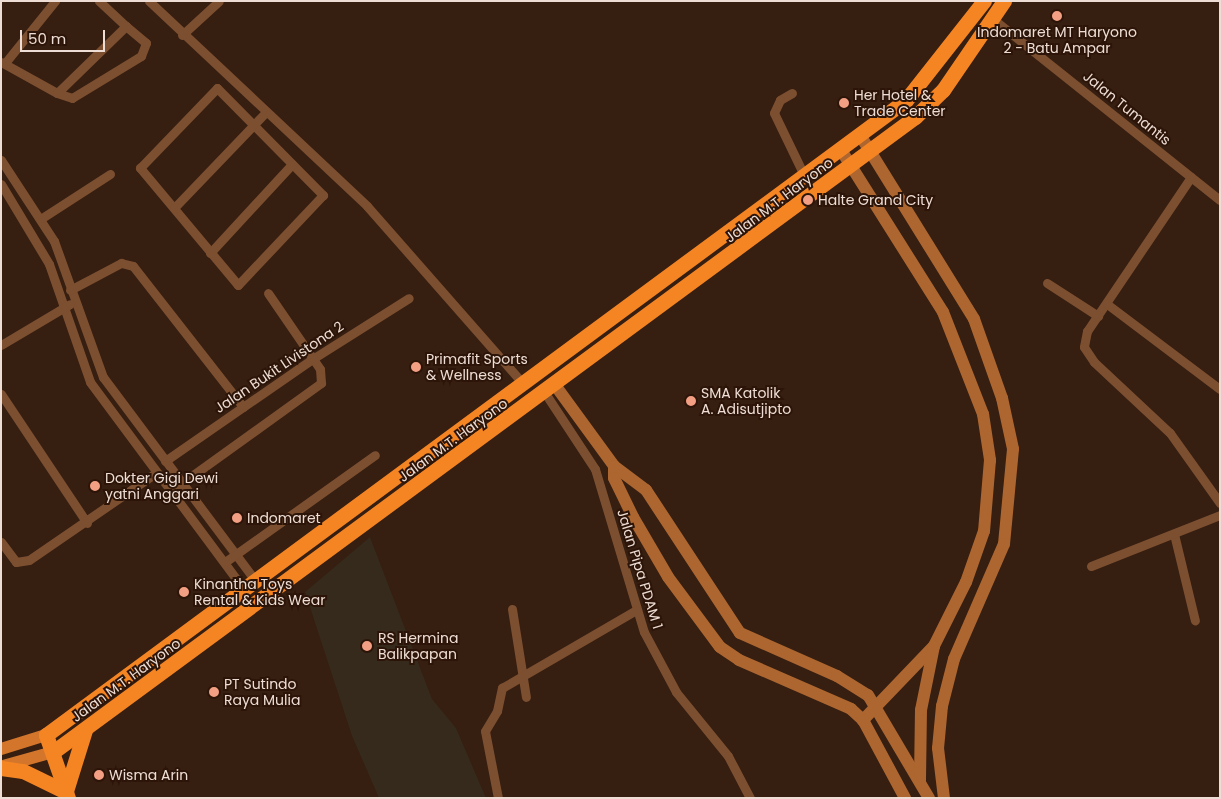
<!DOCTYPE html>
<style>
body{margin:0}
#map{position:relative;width:1221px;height:799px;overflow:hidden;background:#361e11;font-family:Poppins,sans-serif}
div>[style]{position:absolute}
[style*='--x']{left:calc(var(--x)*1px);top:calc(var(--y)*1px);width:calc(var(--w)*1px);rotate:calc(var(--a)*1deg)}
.medical>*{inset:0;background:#352a1b}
.street>*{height:9px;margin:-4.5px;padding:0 4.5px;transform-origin:4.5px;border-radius:4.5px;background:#7c4f30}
.secondary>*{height:12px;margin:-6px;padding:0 6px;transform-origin:6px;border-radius:6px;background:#ad662f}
.primary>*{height:12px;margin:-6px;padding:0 6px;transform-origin:6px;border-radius:6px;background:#d3762b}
.highway>*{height:15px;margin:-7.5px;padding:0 7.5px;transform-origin:7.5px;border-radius:7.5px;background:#f58523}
.dots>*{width:14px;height:14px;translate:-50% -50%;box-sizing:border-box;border:2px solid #2c1508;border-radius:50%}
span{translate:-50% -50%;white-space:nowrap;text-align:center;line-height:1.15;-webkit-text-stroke:4px #2c1508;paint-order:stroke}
.poi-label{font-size:14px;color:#eeddd4}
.left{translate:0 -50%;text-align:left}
.street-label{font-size:14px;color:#eeddd4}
.frame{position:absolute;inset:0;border:2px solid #eeddd4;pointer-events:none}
.scale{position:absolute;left:20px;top:30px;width:85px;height:22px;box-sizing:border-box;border:2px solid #eeddd4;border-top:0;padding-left:6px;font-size:15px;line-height:18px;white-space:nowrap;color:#eeddd4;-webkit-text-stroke:4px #2c1508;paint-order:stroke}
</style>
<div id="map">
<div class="medical">
<div style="clip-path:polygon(370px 537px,432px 699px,456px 728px,486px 798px,379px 798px,352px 736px,305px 592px)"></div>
</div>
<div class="street">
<div style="--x:99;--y:1;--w:37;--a:43"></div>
<div style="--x:149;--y:1;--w:299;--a:43.2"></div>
<div style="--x:367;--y:206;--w:238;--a:48.7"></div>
<div style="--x:993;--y:19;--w:290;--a:38.6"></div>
<div style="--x:182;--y:35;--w:50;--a:-42.6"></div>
<div style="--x:1;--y:62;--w:64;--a:29"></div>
<div style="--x:57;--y:93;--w:16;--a:18"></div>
<div style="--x:72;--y:98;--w:81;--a:-31.3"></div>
<div style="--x:141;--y:56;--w:14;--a:-69"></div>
<div style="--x:146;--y:43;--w:26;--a:-140"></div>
<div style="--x:126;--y:26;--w:96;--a:135.8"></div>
<div style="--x:5;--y:63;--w:80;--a:-51.1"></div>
<div style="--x:217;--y:88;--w:151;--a:45.3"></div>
<div style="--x:323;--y:195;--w:124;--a:133.4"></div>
<div style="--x:238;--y:285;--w:153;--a:-129.9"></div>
<div style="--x:140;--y:168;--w:111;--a:-46.1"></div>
<div style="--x:792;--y:93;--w:14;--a:150"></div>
<div style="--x:780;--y:100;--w:14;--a:115"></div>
<div style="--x:774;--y:113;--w:71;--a:64.2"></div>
<div style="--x:1;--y:160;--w:97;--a:56.8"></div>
<div style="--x:54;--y:241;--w:145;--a:70.2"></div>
<div style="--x:103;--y:377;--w:252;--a:53.2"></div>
<div style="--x:1191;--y:177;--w:186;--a:124"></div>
<div style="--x:1087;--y:331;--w:16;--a:101"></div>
<div style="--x:1084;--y:347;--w:18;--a:56"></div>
<div style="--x:1094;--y:362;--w:104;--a:43.1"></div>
<div style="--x:1170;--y:433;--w:86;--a:54.5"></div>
<div style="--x:1;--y:184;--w:93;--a:59"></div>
<div style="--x:49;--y:264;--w:125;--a:70.8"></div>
<div style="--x:90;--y:382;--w:255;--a:53.4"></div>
<div style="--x:174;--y:208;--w:133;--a:-46.2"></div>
<div style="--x:42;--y:218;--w:81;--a:-32.9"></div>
<div style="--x:210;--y:253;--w:121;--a:-47.3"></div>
<div style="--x:1047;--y:283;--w:61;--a:32.9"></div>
<div style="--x:70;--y:290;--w:58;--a:-27.9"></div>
<div style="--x:121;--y:263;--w:12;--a:14"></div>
<div style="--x:133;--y:266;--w:179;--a:52"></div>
<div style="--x:1107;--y:304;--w:141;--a:37"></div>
<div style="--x:1;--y:345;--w:80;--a:-30.7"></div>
<div style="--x:545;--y:393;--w:91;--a:56.7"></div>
<div style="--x:595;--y:469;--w:170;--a:73.3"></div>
<div style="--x:644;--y:632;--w:68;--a:61.9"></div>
<div style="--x:676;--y:692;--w:82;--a:50.9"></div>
<div style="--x:728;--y:756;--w:47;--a:62.4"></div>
<div style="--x:1;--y:394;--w:155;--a:56.3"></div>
<div style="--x:165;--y:461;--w:181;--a:-34.7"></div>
<div style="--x:314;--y:358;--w:112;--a:-32.3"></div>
<div style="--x:175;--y:488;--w:180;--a:-35.7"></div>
<div style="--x:321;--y:383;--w:14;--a:-94"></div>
<div style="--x:320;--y:369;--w:92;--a:-124.4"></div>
<div style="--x:1174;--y:534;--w:89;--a:76.4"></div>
<div style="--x:1;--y:542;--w:25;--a:53"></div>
<div style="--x:16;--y:562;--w:13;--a:-9"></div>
<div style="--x:29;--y:560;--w:155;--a:-34.5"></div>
<div style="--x:225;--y:562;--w:184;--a:-35.5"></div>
<div style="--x:1091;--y:566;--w:139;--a:-21.6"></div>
<div style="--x:512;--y:609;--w:89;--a:81"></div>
<div style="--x:498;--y:798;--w:68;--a:-101"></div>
<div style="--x:485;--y:731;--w:23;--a:-59"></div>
<div style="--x:497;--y:711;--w:24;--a:-78"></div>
<div style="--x:502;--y:688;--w:155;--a:-30.2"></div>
</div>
<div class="secondary">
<div style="--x:860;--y:135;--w:216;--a:58.2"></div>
<div style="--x:974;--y:319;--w:84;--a:70.5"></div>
<div style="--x:1002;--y:398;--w:52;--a:77.8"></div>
<div style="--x:1013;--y:449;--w:95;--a:95.4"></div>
<div style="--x:1004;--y:544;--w:125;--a:113.5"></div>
<div style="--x:954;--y:659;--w:49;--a:104.3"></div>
<div style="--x:942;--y:706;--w:42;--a:95.4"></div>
<div style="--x:938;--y:748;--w:50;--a:83.2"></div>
<div style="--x:841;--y:150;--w:191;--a:57.8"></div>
<div style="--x:943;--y:312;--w:110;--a:68.6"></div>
<div style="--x:983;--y:414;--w:47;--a:81.3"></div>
<div style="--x:990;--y:460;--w:71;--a:94.8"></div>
<div style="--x:984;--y:531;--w:54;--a:109.4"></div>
<div style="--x:966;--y:582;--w:72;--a:116.6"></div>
<div style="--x:934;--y:646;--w:103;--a:133.8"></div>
<div style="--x:555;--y:385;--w:100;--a:53.9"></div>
<div style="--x:614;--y:466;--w:40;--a:37"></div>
<div style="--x:646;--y:490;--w:171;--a:56.7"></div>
<div style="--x:740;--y:633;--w:106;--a:23.9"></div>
<div style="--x:837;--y:676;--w:36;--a:32"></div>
<div style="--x:868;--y:695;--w:120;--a:59.4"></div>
<div style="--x:614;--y:466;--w:12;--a:90"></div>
<div style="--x:614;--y:478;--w:43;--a:64"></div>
<div style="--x:633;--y:517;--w:69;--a:59.7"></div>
<div style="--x:668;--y:577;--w:87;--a:53.4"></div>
<div style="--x:720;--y:647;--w:23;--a:34"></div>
<div style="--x:739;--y:660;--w:122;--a:23.6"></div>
<div style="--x:851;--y:709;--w:16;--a:43"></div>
<div style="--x:863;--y:720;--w:89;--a:61.7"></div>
<div style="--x:920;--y:780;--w:70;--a:-89.2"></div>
<div style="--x:921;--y:710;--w:65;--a:-78.5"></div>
</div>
<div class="primary">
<div style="--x:1;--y:749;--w:47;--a:-17.3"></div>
<div style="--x:3;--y:766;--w:52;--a:-15.6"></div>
</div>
<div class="highway">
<div style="--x:53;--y:752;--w:1071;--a:-36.38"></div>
<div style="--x:915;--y:117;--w:39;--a:-44"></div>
<div style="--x:943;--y:90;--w:108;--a:-55.6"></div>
<div style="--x:1;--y:768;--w:22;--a:8"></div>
<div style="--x:23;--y:771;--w:48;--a:26"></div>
<div style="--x:66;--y:791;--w:64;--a:-72.7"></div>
<div style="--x:68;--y:798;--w:67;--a:-109.2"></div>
<div style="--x:46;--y:735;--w:1069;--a:-36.44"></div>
<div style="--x:906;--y:100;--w:126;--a:-51.8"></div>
</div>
<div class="dots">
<div style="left:1057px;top:16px;background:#f39f83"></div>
<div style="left:844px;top:103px;background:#f39f83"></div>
<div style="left:808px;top:200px;background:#f39f83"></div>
<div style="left:416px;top:367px;background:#f39f83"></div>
<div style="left:691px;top:401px;background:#f39f83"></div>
<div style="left:95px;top:486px;background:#f39f83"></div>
<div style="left:237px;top:518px;background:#f39f83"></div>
<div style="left:184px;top:592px;background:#f39f83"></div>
<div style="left:367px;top:646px;background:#f39f83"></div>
<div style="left:214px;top:692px;background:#f39f83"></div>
<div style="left:99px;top:775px;background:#f39f83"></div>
</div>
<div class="poi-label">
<span style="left:1057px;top:40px">Indomaret MT Haryono<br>2 - Batu Ampar</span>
<span class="left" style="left:854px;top:103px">Her Hotel &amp;<br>Trade Center</span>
<span class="left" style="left:818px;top:200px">Halte Grand City</span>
<span class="left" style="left:426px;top:367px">Primafit Sports<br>&amp; Wellness</span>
<span class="left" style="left:701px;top:401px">SMA Katolik<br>A. Adisutjipto</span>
<span class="left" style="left:105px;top:486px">Dokter Gigi Dewi<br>yatni Anggari</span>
<span class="left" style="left:247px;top:518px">Indomaret</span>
<span class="left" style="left:194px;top:592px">Kinantha Toys<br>Rental &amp; Kids Wear</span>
<span class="left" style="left:378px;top:646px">RS Hermina<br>Balikpapan</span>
<span class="left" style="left:224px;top:692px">PT Sutindo<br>Raya Mulia</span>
<span class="left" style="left:109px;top:775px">Wisma Arin</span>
</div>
<div class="street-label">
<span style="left:1127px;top:108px;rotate:39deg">Jalan Tumantis</span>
<span style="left:779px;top:200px;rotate:-37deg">Jalan M.T. Haryono</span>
<span style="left:279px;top:367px;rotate:-34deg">Jalan Bukit Livistona 2</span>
<span style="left:453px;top:440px;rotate:-36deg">Jalan M.T. Haryono</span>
<span style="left:640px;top:569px;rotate:73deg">Jalan Pipa PDAM 1</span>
<span style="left:126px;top:680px;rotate:-36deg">Jalan M.T. Haryono</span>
</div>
<div class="frame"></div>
<div class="scale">50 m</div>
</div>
